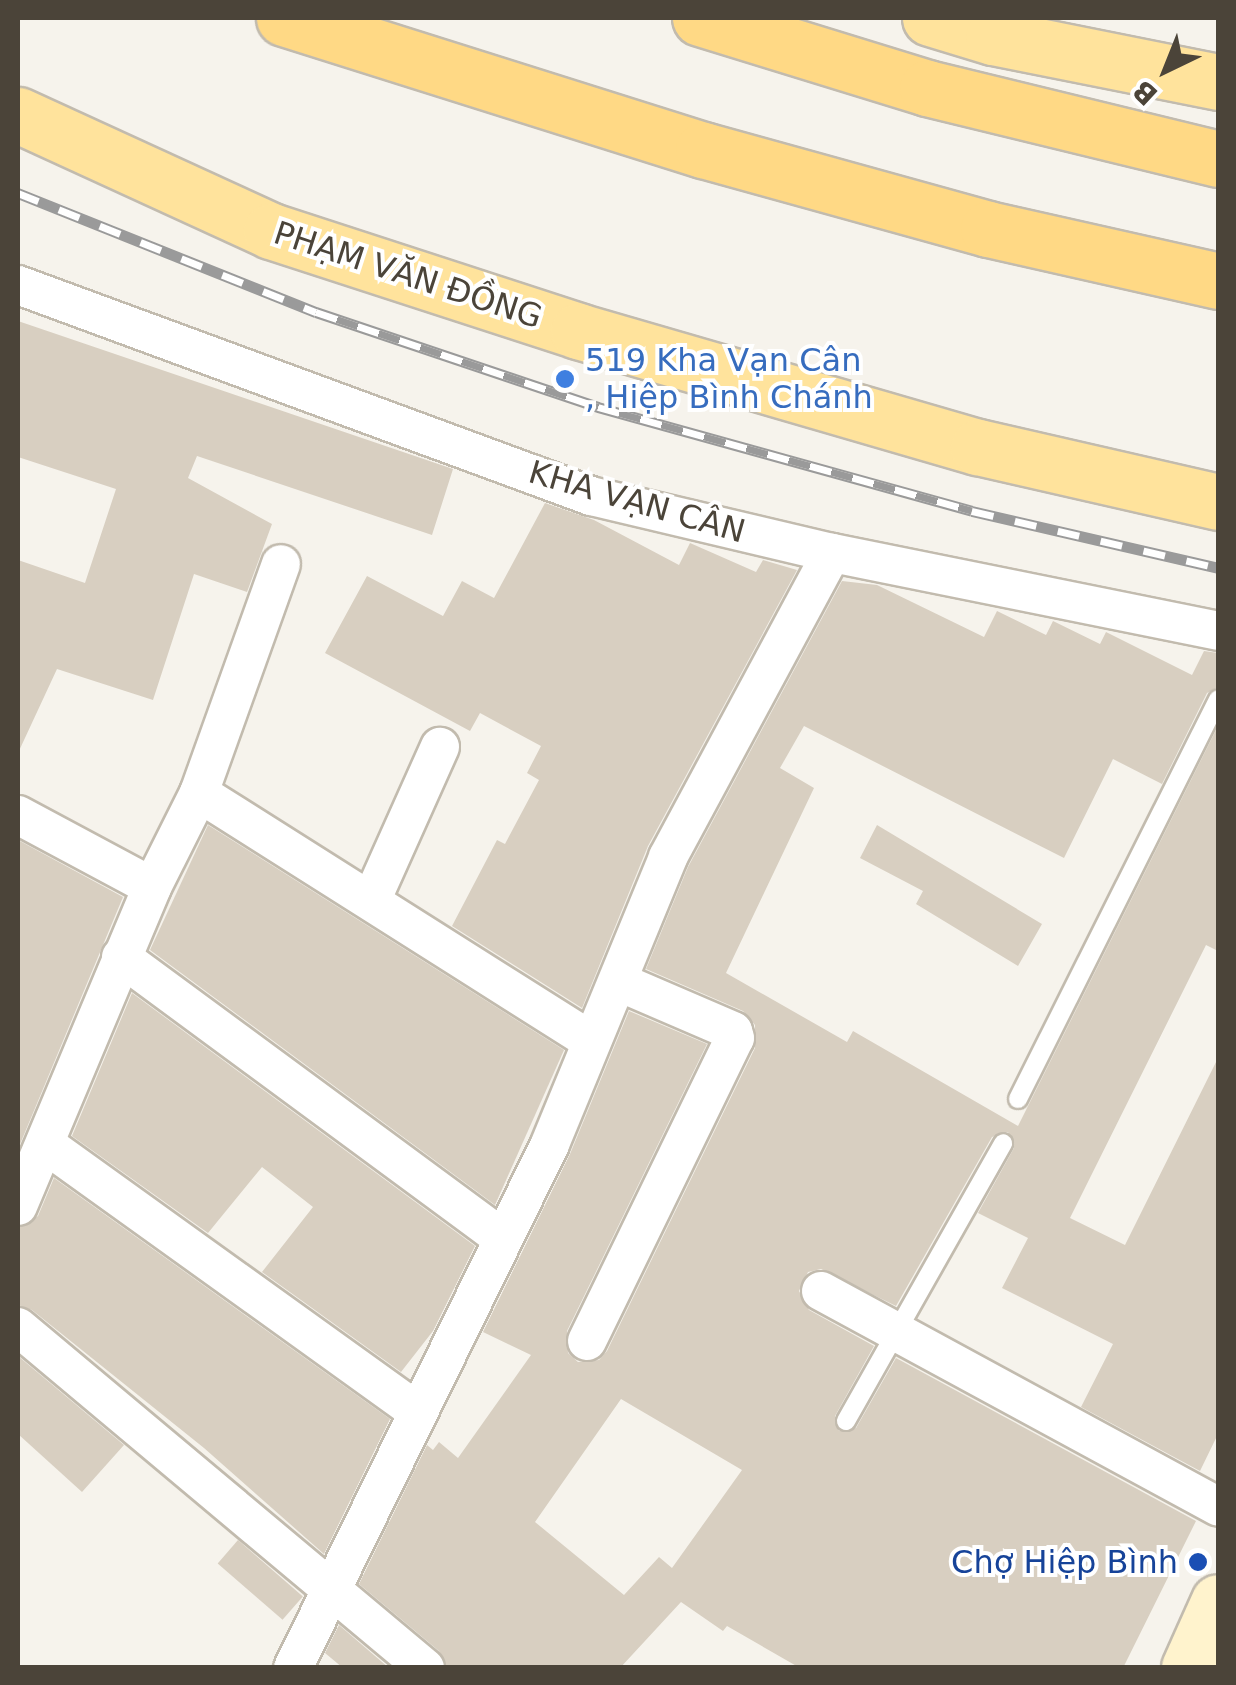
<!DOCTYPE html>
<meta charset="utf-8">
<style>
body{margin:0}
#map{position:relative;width:1236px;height:1685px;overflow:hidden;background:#f6f3ec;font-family:"DejaVu Sans",sans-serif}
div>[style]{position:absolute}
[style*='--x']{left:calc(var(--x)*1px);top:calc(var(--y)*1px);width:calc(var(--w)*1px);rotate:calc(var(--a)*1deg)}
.building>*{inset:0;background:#d8cfc1;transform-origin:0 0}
.roads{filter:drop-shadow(2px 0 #c2bbae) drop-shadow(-2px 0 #c2bbae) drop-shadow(0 2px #c2bbae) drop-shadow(0 -2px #c2bbae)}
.service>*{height:18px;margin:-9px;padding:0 9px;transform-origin:9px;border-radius:9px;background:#fff}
.minor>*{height:38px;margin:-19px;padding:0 19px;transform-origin:19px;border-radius:19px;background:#fff}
.secondary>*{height:52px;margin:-26px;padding:0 26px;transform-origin:26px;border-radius:26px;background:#fff3cd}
.primary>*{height:55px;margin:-27.5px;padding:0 27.5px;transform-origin:27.5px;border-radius:27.5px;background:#ffe39c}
.trunk>*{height:55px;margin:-27.5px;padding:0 27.5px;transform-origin:27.5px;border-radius:27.5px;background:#ffd985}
.rail>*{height:11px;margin-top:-5.5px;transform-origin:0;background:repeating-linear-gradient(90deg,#fff 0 22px,#9a9a9a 0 44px);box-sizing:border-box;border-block:2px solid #9a9a9a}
.dots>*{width:28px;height:28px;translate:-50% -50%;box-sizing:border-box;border:5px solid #fff;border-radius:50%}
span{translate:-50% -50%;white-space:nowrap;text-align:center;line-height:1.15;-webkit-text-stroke:8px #fff;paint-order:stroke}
.street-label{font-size:32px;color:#4b4439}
.shop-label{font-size:32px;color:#366cbe}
.left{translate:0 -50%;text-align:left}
.transit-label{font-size:32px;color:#164399}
.right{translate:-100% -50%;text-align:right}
.frame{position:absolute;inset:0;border:20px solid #4b4439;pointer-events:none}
.north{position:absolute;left:1116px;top:20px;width:100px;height:100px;-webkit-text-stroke:8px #fff;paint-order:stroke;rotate:223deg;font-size:28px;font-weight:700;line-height:40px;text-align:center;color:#4b4439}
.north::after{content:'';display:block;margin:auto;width:35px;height:45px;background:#4b4439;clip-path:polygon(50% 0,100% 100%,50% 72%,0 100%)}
</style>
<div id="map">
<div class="building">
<div style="clip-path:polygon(18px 321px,453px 469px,432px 535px,197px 456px,188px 478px,272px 524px,247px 592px,194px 574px,153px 700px,57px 669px,18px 753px,18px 560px,85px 583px,116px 489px,18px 457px)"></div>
<div style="clip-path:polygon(545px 503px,594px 520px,679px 565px,690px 543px,756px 572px,763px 560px,797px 570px,648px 846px,582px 1008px,452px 926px,497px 840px,505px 844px,539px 780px,527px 773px,541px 746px,480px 713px,470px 731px,325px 653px,367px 576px,443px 616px,462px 581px,494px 598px)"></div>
<div style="clip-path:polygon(evenodd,842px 581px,877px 585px,984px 637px,997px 611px,1046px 635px,1053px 621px,1100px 644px,1106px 632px,1192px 675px,1204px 651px,1218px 653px,1218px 687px,1207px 693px,1162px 784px,1113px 759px,1064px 858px,804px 726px,780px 768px,814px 788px,726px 973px,847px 1042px,853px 1031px,1018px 1126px,1218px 726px,1218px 951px,1206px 945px,1070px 1218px,1125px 1245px,1218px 1058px,1218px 1434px,1200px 1471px,1081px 1407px,1113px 1344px,1002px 1288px,1028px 1238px,978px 1213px,1014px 1148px,1008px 1132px,992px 1137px,896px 1306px,821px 1269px,808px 1272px,799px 1291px,809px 1310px,874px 1346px,835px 1416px,839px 1431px,856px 1428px,896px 1358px,1196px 1521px,1123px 1668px,800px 1668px,727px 1626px,723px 1631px,681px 1602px,620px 1668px,447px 1668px,439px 1651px,359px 1584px,427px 1445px,433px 1450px,439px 1442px,458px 1458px,531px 1355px,483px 1332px,570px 1154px,629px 1011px,707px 1044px,567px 1331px,568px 1353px,578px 1362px,599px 1360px,607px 1351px,755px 1048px,755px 1025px,743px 1011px,646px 969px,688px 867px,842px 581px,621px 1399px,742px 1470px,672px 1568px,659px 1557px,624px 1595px,535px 1522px,621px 1399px)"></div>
<div style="clip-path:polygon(208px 825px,564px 1050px,495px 1205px,150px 950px)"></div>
<div style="clip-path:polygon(877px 825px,1042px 924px,1018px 966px,916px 904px,923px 891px,860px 858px)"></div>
<div style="clip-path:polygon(18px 840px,123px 897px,18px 1149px)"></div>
<div style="clip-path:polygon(132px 993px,475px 1246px,433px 1331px,401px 1372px,262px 1272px,313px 1207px,262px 1167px,208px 1233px,72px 1136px)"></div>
<div style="clip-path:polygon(54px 1178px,390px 1419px,324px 1554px,204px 1448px,32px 1310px,18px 1305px,18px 1228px,38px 1216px)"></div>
<div style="clip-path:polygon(18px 1356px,124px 1445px,82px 1492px,18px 1434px)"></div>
<div style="left:238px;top:1540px;width:86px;height:31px;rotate:41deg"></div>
<div style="clip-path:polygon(339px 1625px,389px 1668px,343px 1668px,325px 1653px)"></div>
</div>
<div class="roads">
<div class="service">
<div style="--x:1018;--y:1099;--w:447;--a:-63.4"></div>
<div style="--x:846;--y:1421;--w:319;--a:-60.5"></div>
</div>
<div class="minor">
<div style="--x:18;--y:285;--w:611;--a:20.22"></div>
<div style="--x:591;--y:496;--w:248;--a:13.3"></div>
<div style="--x:832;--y:553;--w:394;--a:11.4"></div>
<div style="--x:199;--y:793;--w:462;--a:32.3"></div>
<div style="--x:18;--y:815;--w:152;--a:28.2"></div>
<div style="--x:371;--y:901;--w:169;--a:-65.9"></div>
<div style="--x:121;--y:957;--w:472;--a:36.4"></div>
<div style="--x:45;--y:1144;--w:458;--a:35.7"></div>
<div style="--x:18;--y:1206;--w:346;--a:-67.2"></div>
<div style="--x:152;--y:887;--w:105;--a:-63.4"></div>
<div style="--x:199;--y:793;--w:243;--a:-70.3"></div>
<div style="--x:821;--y:1291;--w:452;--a:28.5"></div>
<div style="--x:18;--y:1327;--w:531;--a:39.96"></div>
<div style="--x:587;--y:1341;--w:337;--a:-64"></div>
<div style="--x:735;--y:1038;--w:7;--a:-106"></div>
<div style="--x:733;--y:1031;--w:124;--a:-156.7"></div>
<div style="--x:293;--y:1668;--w:584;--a:-63.87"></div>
<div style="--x:550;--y:1144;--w:310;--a:-67.6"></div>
<div style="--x:668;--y:857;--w:345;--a:-61.7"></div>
</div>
<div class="secondary">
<div style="--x:1188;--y:1668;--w:73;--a:-65.9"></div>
</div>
<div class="primary">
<div style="--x:930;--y:18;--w:66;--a:16.8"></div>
<div style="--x:993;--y:37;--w:229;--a:11.3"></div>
<div style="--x:18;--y:115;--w:278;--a:24.6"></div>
<div style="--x:271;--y:231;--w:323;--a:18"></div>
<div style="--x:578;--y:331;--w:416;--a:16.2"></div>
<div style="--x:978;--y:447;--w:246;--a:12.9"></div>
</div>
<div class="trunk">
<div style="--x:284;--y:18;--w:439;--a:17.5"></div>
<div style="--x:703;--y:150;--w:296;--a:15.5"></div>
<div style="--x:988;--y:229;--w:236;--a:12.7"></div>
<div style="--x:700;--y:18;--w:238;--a:17.1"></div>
<div style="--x:927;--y:88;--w:300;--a:13.7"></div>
</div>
</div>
<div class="rail">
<div style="--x:18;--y:193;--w:321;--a:21.8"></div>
<div style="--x:316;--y:312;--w:298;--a:18.6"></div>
<div style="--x:598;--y:407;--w:388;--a:15.5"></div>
<div style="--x:972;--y:511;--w:253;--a:13"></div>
</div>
<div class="dots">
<div style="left:565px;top:379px;background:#3f7fe0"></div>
<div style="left:1198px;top:1562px;background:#1a4fb4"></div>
</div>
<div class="street-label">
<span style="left:408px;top:275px;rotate:18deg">PHẠM VĂN ĐỒNG</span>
<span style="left:637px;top:502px;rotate:16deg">KHA VẠN CÂN</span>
</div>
<div class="shop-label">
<span class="left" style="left:585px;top:379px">519 Kha Vạn Cân<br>, Hiệp Bình Chánh</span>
</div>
<div class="transit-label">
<span class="right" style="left:1178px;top:1562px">Chợ Hiệp Bình</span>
</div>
<div class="frame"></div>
<div class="north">B</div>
</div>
